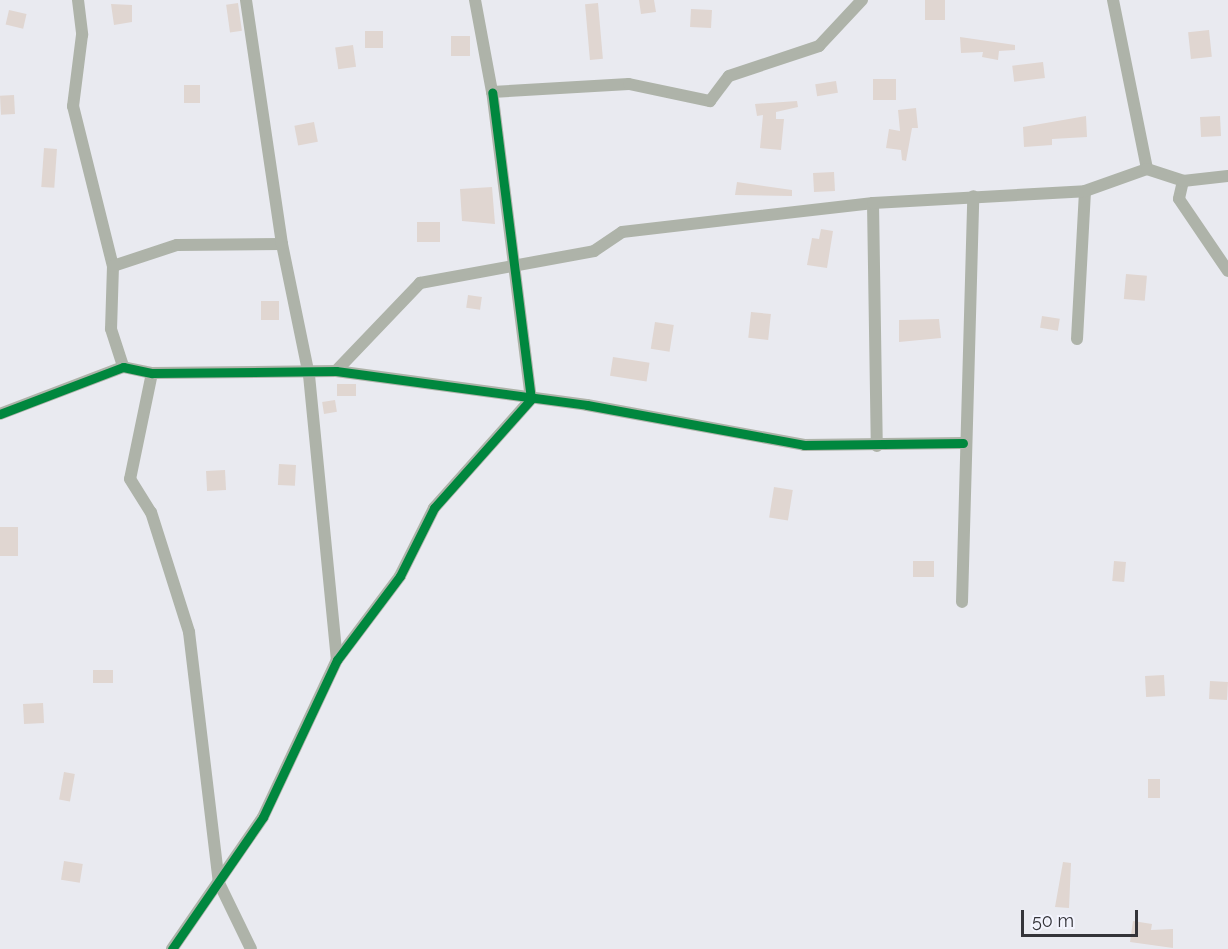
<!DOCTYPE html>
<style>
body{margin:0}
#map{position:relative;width:1228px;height:949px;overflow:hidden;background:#e9eaf0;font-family:Raleway,sans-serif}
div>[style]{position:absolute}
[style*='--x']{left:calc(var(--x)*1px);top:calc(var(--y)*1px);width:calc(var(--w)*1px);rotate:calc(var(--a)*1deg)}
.building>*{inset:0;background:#e0d6d1;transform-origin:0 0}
.minor>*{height:12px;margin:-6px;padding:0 6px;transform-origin:6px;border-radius:6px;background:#aeb3a9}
.cycleway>*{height:9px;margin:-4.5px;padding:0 4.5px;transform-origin:4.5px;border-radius:4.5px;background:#00873e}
span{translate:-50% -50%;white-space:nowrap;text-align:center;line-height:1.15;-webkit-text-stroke:5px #f3f4fe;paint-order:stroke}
.scale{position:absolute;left:1021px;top:910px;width:117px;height:27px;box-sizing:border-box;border:3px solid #343439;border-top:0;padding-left:8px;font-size:18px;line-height:21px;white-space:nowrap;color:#343439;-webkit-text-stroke:4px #f3f4fe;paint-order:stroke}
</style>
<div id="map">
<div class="building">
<div style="clip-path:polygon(639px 0,654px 0,656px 12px,641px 14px)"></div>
<div style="left:925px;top:0;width:20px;height:20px"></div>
<div style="left:238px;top:3px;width:28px;height:12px;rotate:82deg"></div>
<div style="left:598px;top:3px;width:56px;height:13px;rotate:85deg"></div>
<div style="clip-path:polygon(111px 4px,132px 5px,132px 22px,114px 25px)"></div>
<div style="left:691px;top:9px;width:21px;height:18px;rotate:3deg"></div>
<div style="left:9px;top:10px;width:18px;height:15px;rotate:13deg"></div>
<div style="left:1209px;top:30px;width:27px;height:21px;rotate:84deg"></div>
<div style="left:383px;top:31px;width:17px;height:18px;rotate:90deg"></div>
<div style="left:451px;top:36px;width:19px;height:20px"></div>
<div style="clip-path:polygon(960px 37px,1015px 45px,1015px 50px,999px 51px,998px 60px,982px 57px,983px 52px,961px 53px)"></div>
<div style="left:353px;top:45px;width:22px;height:18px;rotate:82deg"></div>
<div style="left:1043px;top:62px;width:16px;height:31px;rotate:83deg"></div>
<div style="left:873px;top:79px;width:23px;height:21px"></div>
<div style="left:836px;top:81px;width:12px;height:21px;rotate:81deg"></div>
<div style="left:184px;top:85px;width:16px;height:18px"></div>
<div style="left:14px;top:95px;width:19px;height:14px;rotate:87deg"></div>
<div style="clip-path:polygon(797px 101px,798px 107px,776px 112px,776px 119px,784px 119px,781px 150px,760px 148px,763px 115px,757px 116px,755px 104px)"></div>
<div style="clip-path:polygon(916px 108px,918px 128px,912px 128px,906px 161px,902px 160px,901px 150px,886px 148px,889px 129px,900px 131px,898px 110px)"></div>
<div style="clip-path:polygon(1086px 116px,1087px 137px,1052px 139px,1052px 145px,1024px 147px,1023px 127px)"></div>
<div style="left:1220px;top:116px;width:20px;height:20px;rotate:87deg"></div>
<div style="left:314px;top:122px;width:20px;height:20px;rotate:79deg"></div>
<div style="left:44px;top:148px;width:13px;height:39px;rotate:4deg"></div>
<div style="left:834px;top:172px;width:19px;height:21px;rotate:87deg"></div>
<div style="clip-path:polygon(737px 182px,792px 190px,792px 196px,735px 195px)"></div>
<div style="clip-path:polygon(492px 187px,495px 224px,462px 221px,460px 189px)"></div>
<div style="left:417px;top:222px;width:23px;height:20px"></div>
<div style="clip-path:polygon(821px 229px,833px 231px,827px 268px,807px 265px,812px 238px,819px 239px)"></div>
<div style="left:1126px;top:274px;width:21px;height:25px;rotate:5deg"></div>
<div style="left:468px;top:295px;width:14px;height:13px;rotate:8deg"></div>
<div style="left:261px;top:301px;width:18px;height:19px"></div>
<div style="left:751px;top:312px;width:20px;height:26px;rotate:6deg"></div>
<div style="left:1042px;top:316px;width:18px;height:12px;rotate:9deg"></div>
<div style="clip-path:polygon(939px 319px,941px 338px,899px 342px,899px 320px)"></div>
<div style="left:655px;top:322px;width:19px;height:27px;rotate:9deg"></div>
<div style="left:613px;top:357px;width:37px;height:19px;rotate:9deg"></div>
<div style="left:337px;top:384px;width:19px;height:12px"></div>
<div style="left:335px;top:400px;width:12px;height:13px;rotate:81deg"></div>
<div style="left:279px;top:464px;width:17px;height:21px;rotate:3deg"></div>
<div style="left:225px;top:470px;width:20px;height:19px;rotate:87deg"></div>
<div style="left:774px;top:487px;width:19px;height:31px;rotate:9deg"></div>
<div style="left:0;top:527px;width:18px;height:29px"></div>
<div style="left:913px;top:561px;width:21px;height:16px"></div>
<div style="left:1114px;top:561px;width:12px;height:20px;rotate:5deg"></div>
<div style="left:93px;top:670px;width:20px;height:13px"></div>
<div style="left:1164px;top:675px;width:21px;height:19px;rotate:87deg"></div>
<div style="left:1210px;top:681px;width:18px;height:18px;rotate:3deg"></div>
<div style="left:43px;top:703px;width:20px;height:20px;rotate:87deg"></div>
<div style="left:64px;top:772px;width:11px;height:28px;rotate:10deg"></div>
<div style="left:1148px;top:779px;width:12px;height:19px"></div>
<div style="left:64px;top:861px;width:19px;height:19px;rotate:9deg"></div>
<div style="clip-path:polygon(1063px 862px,1071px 863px,1069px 908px,1055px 907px)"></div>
<div style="clip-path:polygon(1133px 921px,1152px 924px,1151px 930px,1173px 929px,1173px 948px,1130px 942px)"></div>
</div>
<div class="minor">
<div style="--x:78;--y:0;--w:35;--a:83"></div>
<div style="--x:82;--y:35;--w:72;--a:97.2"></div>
<div style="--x:73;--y:106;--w:165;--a:76"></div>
<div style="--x:113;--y:266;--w:63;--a:91.8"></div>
<div style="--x:111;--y:329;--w:40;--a:72"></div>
<div style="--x:475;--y:0;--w:94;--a:79.5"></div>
<div style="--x:492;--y:92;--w:137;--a:-3.3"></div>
<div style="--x:629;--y:84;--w:83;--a:11.9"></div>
<div style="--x:710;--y:101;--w:31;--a:-53"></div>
<div style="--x:729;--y:76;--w:95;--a:-18.4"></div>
<div style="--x:819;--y:46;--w:63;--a:-46.9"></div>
<div style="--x:1113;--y:0;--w:172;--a:78.6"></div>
<div style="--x:1183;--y:181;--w:18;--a:103"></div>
<div style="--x:1179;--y:199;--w:87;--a:55.8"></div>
<div style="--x:873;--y:203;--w:243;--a:89.1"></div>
<div style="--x:282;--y:244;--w:134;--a:78.4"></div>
<div style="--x:309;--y:375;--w:286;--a:84.4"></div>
<div style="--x:113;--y:266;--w:67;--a:-18.2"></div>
<div style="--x:177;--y:245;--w:105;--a:-0.5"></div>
<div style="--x:282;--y:244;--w:247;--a:-98.4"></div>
<div style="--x:1077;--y:339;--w:148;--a:-86.9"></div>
<div style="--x:336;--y:371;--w:122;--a:-46.3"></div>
<div style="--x:420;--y:283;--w:177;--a:-10.4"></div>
<div style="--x:594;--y:251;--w:34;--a:-34"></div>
<div style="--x:622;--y:232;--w:253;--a:-6.6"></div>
<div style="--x:873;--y:203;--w:212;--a:-3.2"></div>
<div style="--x:1085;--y:191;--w:66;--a:-19.5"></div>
<div style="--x:1147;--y:169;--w:38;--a:18"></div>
<div style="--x:1183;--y:181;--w:45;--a:-6.3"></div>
<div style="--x:152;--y:373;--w:108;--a:101.7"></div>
<div style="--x:130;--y:479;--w:39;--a:58"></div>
<div style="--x:151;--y:512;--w:126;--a:72.4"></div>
<div style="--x:189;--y:632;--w:253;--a:83.2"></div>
<div style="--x:219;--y:883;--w:73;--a:64.1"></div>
<div style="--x:0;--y:414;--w:132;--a:-20.9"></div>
<div style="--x:123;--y:367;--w:30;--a:12"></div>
<div style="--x:152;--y:373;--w:184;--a:-0.6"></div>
<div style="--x:336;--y:371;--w:253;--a:7.7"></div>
<div style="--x:587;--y:405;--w:221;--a:10.4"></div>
<div style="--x:804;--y:445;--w:159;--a:-0.7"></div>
<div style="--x:962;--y:602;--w:406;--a:-88.4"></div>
<div style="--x:172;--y:949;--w:160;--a:-55.4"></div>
<div style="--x:263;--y:817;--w:174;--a:-64.8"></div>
<div style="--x:337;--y:660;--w:105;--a:-53.1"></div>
<div style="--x:400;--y:576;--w:76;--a:-63.4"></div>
<div style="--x:434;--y:508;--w:146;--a:-48.3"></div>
<div style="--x:531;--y:399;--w:309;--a:-97.2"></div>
</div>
<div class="cycleway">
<div style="--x:0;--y:414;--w:132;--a:-20.9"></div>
<div style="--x:123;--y:367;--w:30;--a:12"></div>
<div style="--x:152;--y:373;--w:184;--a:-0.6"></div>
<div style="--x:336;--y:371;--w:253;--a:7.7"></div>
<div style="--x:587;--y:405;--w:221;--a:10.4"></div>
<div style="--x:804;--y:445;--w:159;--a:-0.7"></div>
<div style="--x:172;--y:949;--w:160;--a:-55.4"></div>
<div style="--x:263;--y:817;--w:174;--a:-64.8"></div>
<div style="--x:337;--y:660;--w:105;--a:-53.1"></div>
<div style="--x:400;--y:576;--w:76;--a:-63.4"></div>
<div style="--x:434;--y:508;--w:146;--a:-48.3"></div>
<div style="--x:531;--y:399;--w:309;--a:-97.2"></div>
</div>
<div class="scale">50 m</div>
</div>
